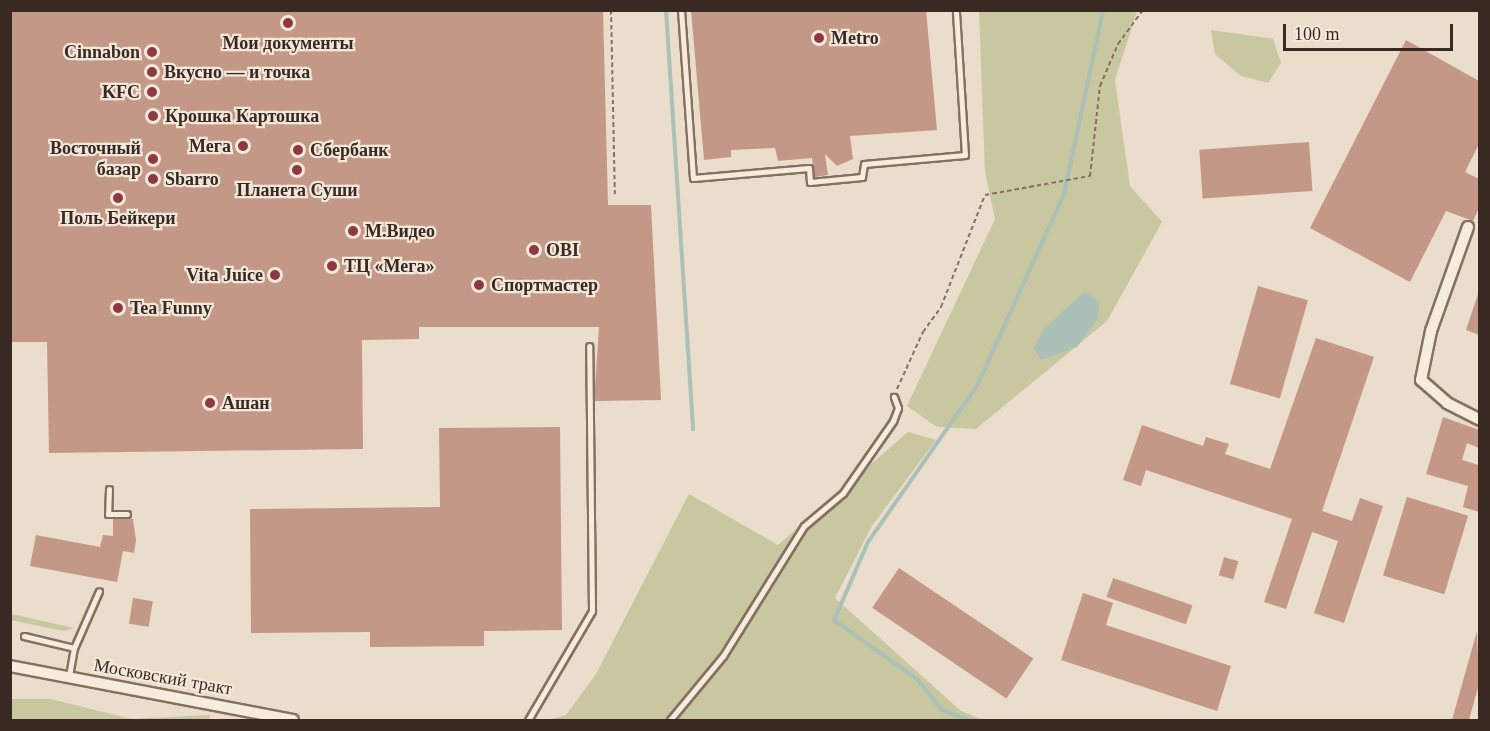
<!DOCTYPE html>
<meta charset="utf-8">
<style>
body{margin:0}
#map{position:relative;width:1490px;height:731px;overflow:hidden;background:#eaddcb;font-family:"Times New Roman",serif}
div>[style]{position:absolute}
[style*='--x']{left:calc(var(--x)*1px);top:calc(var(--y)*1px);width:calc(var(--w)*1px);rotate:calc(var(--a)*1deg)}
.green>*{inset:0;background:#c8c7a0}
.water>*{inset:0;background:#abc0b7}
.stream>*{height:4px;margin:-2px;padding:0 2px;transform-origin:2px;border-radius:2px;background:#abc0b7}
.building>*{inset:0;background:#c49886;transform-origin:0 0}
.path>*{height:2px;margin-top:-1px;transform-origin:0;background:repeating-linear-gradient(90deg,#857061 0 4.5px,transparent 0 7.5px)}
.roads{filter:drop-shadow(2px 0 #857061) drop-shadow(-2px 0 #857061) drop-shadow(0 2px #857061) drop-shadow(0 -2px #857061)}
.lane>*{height:5px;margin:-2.5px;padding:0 2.5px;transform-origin:2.5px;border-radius:2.5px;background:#f6ecde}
.street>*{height:10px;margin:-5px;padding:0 5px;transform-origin:5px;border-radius:5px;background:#f6ecde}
.dots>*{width:16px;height:16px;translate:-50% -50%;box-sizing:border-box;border:3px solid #f3e8da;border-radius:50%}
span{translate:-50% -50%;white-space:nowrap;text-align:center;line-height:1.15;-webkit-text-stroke:4.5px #f3e8da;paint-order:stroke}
.poi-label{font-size:18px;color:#382a23;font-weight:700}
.left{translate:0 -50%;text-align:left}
.right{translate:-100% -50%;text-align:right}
.street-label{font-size:18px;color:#382a23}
.frame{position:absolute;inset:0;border:12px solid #382a23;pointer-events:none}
.scale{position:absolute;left:1283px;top:24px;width:170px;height:27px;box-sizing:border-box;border:3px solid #382a23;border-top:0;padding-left:8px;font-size:18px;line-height:21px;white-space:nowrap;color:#382a23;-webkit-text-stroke:4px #f3e8da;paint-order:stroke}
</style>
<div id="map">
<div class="green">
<div style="clip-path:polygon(979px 11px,1137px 11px,1115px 80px,1130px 186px,1162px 222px,1107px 321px,976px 429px,937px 427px,907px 406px,995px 219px,985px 172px)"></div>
<div style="clip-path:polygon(1211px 30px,1273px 39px,1281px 63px,1268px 83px,1241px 76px,1215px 54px)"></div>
<div style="clip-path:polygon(908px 432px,936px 440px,872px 526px,835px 598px,961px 711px,983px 720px,550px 720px,566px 715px,596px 674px,689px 494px,778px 545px)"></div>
<div style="clip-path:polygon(11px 614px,16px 615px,74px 628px,63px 631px,11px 620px)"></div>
<div style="clip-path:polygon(11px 699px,51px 699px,131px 719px,210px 715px,209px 720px,11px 720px)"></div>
</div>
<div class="water">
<div style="clip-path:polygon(1085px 291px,1100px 303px,1097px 320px,1077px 347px,1041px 360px,1034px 348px,1043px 330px)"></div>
</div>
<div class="stream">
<div style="--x:666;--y:10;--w:420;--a:86.3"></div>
<div style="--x:969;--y:720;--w:29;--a:-160"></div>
<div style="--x:942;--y:710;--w:40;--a:-129"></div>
<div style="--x:917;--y:679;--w:102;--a:-144.6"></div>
<div style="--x:834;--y:620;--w:85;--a:-66.4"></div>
<div style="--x:868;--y:542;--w:190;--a:-55.1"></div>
<div style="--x:977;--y:386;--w:211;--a:-65.6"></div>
<div style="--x:1064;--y:194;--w:188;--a:-78"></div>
</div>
<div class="building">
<div style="clip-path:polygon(10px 10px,603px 10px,608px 205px,651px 205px,661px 400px,594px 401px,599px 327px,419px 327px,419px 339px,362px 340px,363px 449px,49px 453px,47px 342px,10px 342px)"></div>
<div style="clip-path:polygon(691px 10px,926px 10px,937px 130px,850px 136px,853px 159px,837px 166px,825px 154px,828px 175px,815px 177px,812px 158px,778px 161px,775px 148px,731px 150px,731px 157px,704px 160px)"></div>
<div style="clip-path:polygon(1406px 40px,1479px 81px,1479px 144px,1465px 172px,1479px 179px,1479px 208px,1473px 221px,1446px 211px,1410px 282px,1310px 228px)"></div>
<div style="left:1309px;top:142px;width:49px;height:110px;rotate:86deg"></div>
<div style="left:1258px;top:286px;width:52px;height:102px;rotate:16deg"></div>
<div style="clip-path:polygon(1478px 294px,1479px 294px,1479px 335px,1466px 330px)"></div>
<div style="clip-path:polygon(1316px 338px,1374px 357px,1322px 511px,1352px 521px,1360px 498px,1383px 506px,1344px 623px,1314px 613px,1338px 541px,1312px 532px,1286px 609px,1264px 602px,1292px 519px,1146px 470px,1141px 486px,1123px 480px,1142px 425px,1203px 446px,1206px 437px,1229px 444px,1225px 454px,1270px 469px)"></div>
<div style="clip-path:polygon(1443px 417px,1479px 430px,1479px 448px,1467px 443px,1462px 460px,1479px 465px,1479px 512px,1463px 507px,1468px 486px,1426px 474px)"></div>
<div style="clip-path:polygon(560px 427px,562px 630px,484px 631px,484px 646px,370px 647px,370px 632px,251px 633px,250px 509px,440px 507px,439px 428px)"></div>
<div style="left:1407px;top:497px;width:64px;height:82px;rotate:17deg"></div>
<div style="clip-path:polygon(113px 519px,133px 519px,136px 540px,134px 553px,123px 551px,117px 582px,30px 566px,36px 535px,100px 547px,103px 535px,113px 536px)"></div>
<div style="left:1224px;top:557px;width:15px;height:19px;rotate:16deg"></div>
<div style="left:899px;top:568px;width:162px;height:48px;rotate:34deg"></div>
<div style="left:1113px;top:578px;width:84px;height:20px;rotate:19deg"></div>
<div style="clip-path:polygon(1083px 593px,1113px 603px,1106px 625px,1231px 666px,1217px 711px,1061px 660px)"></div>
<div style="left:133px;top:598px;width:20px;height:26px;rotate:9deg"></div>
<div style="clip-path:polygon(1477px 631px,1479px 684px,1469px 720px,1452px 720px)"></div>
</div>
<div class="path">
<div style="--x:611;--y:10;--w:187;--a:88.8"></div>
<div style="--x:897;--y:389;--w:63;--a:-65.5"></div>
<div style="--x:923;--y:332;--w:31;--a:-54"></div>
<div style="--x:941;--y:307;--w:120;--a:-68.6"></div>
<div style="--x:985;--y:195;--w:107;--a:-10.3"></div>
<div style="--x:1090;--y:176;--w:91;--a:-83.7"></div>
<div style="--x:1100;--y:86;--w:46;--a:-66.8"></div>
<div style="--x:1118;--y:44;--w:42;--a:-53.7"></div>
</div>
<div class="roads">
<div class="lane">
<div style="--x:681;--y:10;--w:168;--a:85.9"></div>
<div style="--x:693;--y:178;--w:116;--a:-4.9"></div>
<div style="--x:809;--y:168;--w:14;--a:86"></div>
<div style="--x:810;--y:182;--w:52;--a:-5.5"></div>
<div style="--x:862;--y:177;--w:13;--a:-81"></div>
<div style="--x:864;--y:164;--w:101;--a:-5.1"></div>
<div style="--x:965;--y:155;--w:145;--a:-93.6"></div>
<div style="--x:109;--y:489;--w:25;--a:92"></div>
<div style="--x:108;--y:514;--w:19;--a:0"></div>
<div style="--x:24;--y:636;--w:51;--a:13.5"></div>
<div style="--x:69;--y:676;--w:28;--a:-80"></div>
<div style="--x:74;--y:648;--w:62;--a:-66.3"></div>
<div style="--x:528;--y:720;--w:126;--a:-59.6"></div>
<div style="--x:592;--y:611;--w:265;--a:-90.6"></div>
<div style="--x:670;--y:720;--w:83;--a:-50.4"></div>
<div style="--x:723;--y:656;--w:153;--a:-58.1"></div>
<div style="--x:804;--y:526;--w:51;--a:-40.2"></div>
<div style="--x:843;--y:493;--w:88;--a:-55.2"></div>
<div style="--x:893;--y:421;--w:14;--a:-69"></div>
<div style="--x:898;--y:408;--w:12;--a:-110"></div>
</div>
<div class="street">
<div style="--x:1468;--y:227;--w:110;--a:109.6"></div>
<div style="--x:1431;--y:331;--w:50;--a:101.5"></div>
<div style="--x:1421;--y:380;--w:35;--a:41"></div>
<div style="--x:1447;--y:403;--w:37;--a:27"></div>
<div style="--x:10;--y:666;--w:288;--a:10.8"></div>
</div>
</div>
<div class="dots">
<div style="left:288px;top:23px;background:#8e3843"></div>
<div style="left:819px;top:38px;background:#8e3843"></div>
<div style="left:152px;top:52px;background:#8e3843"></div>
<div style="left:152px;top:72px;background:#8e3843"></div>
<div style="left:152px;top:92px;background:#8e3843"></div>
<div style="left:153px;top:116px;background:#8e3843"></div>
<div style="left:243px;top:146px;background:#8e3843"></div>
<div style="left:298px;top:150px;background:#8e3843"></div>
<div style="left:153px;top:159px;background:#8e3843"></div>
<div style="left:297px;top:170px;background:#8e3843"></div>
<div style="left:153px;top:179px;background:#8e3843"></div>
<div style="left:118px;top:198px;background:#8e3843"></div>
<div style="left:353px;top:231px;background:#8e3843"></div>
<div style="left:534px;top:250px;background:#8e3843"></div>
<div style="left:332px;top:266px;background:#8e3843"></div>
<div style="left:275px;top:275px;background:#8e3843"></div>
<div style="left:479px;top:285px;background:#8e3843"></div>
<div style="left:118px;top:308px;background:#8e3843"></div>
<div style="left:210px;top:403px;background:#8e3843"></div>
</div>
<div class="poi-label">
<span class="left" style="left:831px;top:38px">Metro</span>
<span style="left:288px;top:43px">Мои документы</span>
<span class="right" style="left:140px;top:52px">Cinnabon</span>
<span class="left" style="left:164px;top:72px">Вкусно — и точка</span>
<span class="right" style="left:140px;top:92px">KFC</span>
<span class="left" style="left:165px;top:116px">Крошка Картошка</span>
<span class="right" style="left:231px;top:146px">Мега</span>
<span class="right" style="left:141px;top:159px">Восточный<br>базар</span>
<span class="left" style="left:310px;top:150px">Сбербанк</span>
<span class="left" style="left:165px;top:179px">Sbarro</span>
<span style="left:297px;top:190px">Планета Суши</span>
<span style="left:118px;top:218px">Поль Бейкери</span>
<span class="left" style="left:365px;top:231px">М.Видео</span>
<span class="left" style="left:546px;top:250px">OBI</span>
<span class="left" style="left:344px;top:266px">ТЦ «Мега»</span>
<span class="right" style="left:263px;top:275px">Vita Juice</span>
<span class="left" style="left:491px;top:285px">Спортмастер</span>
<span class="left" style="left:130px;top:308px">Tea Funny</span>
<span class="left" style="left:222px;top:403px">Ашан</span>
</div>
<div class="street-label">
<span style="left:163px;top:677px;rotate:10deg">Московский тракт</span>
</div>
<div class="frame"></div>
<div class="scale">100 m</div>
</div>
